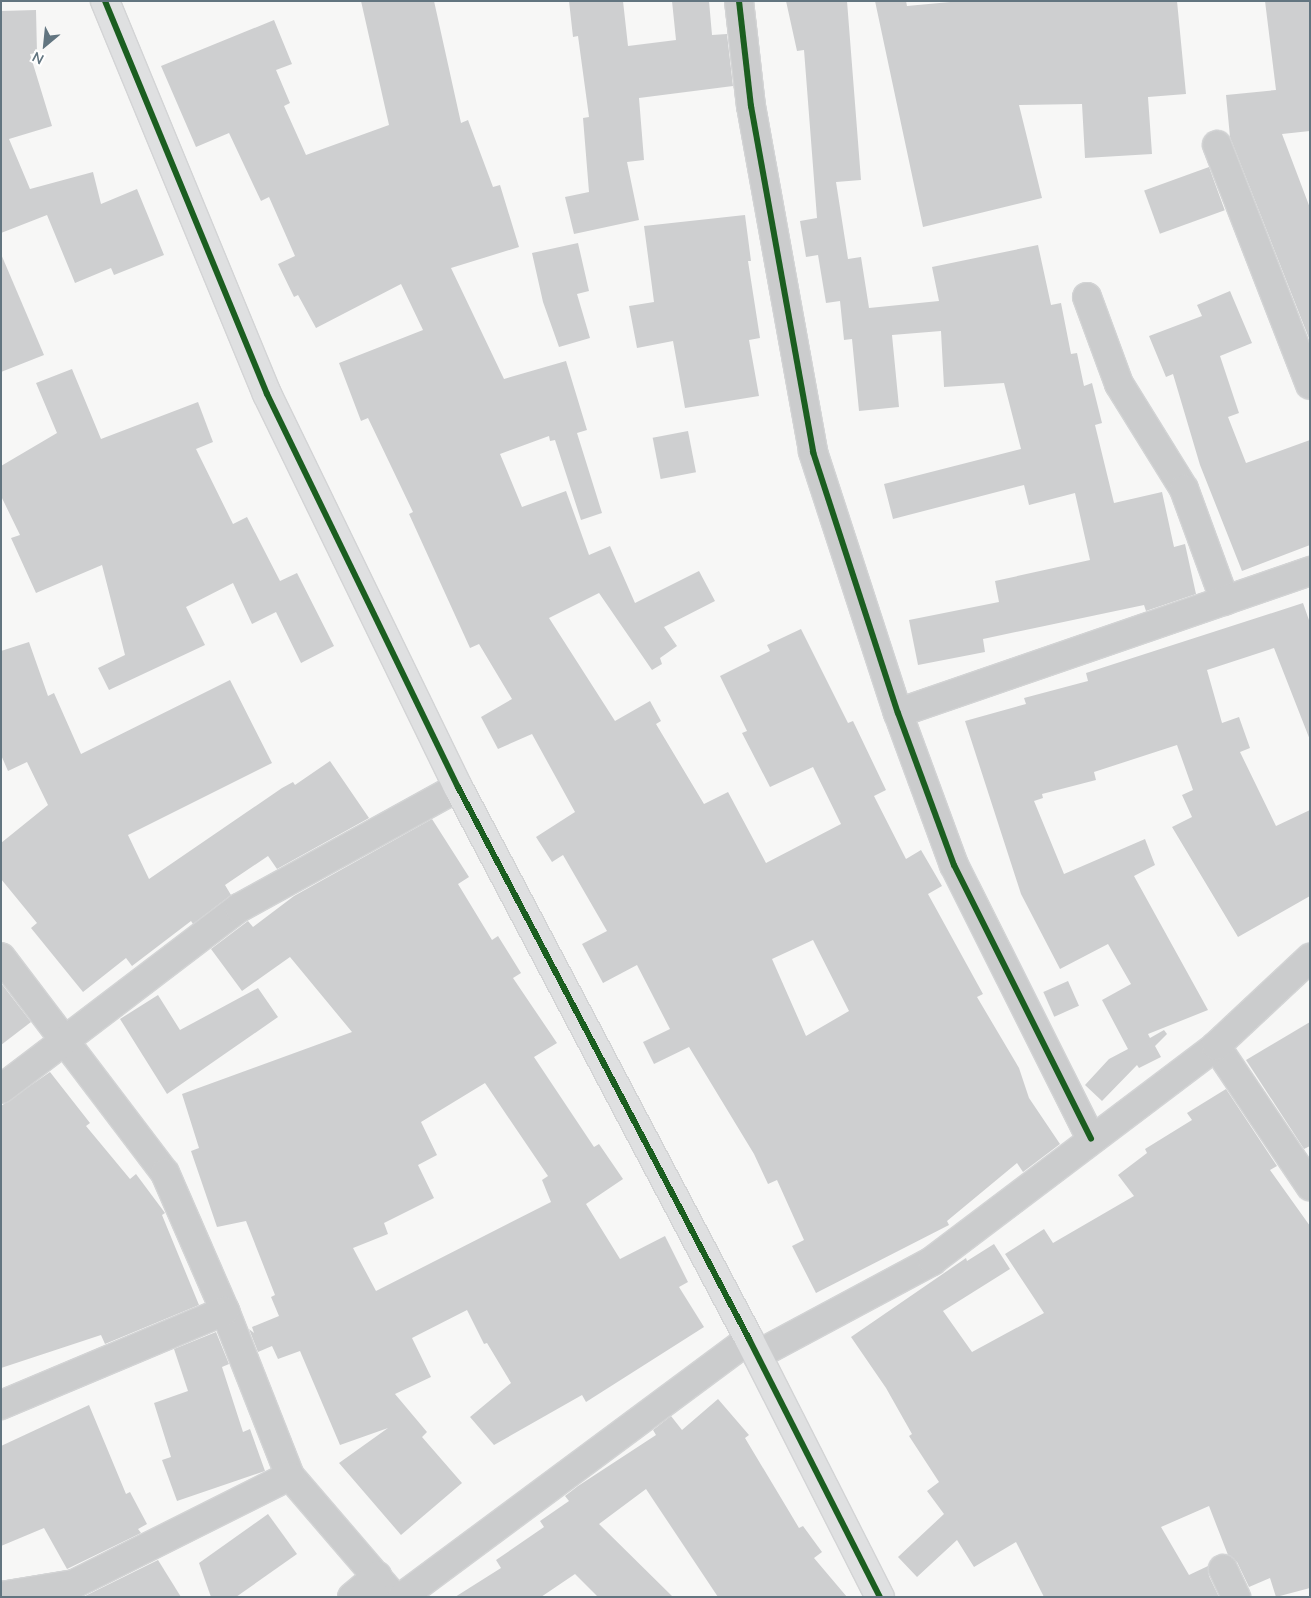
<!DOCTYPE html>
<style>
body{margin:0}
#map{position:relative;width:1311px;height:1598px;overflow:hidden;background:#f7f7f6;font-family:Mulish,sans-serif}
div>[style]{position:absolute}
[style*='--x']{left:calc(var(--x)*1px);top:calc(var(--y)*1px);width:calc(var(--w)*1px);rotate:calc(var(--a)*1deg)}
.building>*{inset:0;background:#cecfd0;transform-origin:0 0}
.roads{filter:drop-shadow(1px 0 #d3d4d5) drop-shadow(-1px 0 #d3d4d5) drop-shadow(0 1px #d3d4d5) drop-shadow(0 -1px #d3d4d5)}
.street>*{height:28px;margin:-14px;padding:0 14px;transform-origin:14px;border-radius:14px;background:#cbcccd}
.secondary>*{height:28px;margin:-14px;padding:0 14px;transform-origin:14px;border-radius:14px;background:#dfe0e1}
.cycleway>*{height:6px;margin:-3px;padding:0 3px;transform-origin:3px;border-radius:3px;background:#1b5e20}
span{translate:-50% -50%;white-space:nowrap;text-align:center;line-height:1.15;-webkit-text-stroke:5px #fff;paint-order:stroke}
.frame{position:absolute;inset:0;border:2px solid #627580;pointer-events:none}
.north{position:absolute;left:20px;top:20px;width:50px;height:50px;-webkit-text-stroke:4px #fff;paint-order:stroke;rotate:208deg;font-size:14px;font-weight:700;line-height:20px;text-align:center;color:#627580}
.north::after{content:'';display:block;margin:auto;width:18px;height:22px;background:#627580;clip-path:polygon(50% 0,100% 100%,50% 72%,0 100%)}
</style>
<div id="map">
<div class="building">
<div style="clip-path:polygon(evenodd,361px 1px,434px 1px,461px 123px,468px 120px,493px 187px,500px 185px,519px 247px,451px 268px,504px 379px,566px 361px,587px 430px,577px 433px,602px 513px,581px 520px,555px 440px,550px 441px,549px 436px,500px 454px,522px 507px,566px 491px,589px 555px,610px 546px,635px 603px,699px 571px,715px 601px,664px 627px,677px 646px,660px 658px,662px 664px,652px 670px,599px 593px,549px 618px,615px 721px,650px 701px,661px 721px,656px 724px,704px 804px,728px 792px,766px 863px,841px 824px,813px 767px,770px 787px,742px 733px,747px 731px,720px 676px,770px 651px,767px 645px,801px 629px,848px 723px,853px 721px,886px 790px,874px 796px,906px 859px,921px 850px,942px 886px,928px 894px,983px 994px,977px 997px,1019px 1068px,1029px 1098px,1060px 1144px,1023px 1172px,1017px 1163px,947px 1221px,949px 1225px,816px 1293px,792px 1246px,804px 1240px,777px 1180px,768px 1184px,754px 1154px,689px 1047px,654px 1064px,643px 1042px,670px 1029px,637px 965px,603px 983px,582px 944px,607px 931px,563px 855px,552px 862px,536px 837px,575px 812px,532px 734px,498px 749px,481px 717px,512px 699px,479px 644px,470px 648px,409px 514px,413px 512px,368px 418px,361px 421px,339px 363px,423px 330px,401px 284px,316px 328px,298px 295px,294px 297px,278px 264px,295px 256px,269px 197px,261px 201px,229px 133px,196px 147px,161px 66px,274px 20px,292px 64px,276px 70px,290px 103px,284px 106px,306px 155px,389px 125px,361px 1px,813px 940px,849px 1011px,806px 1036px,772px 959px,813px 940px)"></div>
<div style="clip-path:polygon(569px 1px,623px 1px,628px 46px,676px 40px,672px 1px,709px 1px,712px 35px,727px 34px,733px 86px,639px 98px,644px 160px,627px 162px,639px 220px,574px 234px,565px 197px,589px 192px,583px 118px,589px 117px,578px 36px,573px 37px)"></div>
<div style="clip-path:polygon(786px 1px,847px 1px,861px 180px,836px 182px,848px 259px,861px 257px,869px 308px,939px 301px,932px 267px,1038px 245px,1051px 305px,1061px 303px,1071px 354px,1077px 353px,1084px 386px,1092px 383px,1102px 423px,1095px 425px,1114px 503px,1162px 492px,1174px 547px,1185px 544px,1196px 594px,1146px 611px,1144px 605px,983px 639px,985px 652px,918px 665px,909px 620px,999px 602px,995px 581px,1090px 560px,1075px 493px,1029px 505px,1024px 485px,893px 519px,884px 484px,1021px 449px,1004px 383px,944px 387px,941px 331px,892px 335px,899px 407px,859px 411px,852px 339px,844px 340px,840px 301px,826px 303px,818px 255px,806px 257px,800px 221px,817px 218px,804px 50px,797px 51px)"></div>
<div style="clip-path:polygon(875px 1px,906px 1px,907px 6px,961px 1px,1177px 1px,1186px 94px,1148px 97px,1152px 154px,1085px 158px,1082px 104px,1019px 105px,1042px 198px,923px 227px)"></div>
<div style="clip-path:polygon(1265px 1px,1310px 1px,1310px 131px,1282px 134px,1310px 208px,1310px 341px,1230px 137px,1226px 95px,1276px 90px)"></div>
<div style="clip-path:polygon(36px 10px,37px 53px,30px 54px,52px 126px,9px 139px,30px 189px,93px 172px,101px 204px,137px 189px,164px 255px,114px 275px,111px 268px,75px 283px,47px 215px,1px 233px,1px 11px)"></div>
<div style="left:1209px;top:167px;width:46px;height:69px;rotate:70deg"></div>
<div style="clip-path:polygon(745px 215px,751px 261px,748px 261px,760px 338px,749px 340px,759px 396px,685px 408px,673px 341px,637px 348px,629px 306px,654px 302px,644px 226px)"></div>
<div style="clip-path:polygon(578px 243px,589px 291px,577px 294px,590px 338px,559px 347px,543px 302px,532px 253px)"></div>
<div style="clip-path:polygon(1px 254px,44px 355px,1px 372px)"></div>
<div style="clip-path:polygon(1230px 291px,1252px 343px,1220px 356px,1239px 413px,1228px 417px,1246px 463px,1310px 440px,1310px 545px,1242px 571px,1200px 465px,1173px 374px,1166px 377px,1149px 336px,1202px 316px,1197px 305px)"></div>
<div style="clip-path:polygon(72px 369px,101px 439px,198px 402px,213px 442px,196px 449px,233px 524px,247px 517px,280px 581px,297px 573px,334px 646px,301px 663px,276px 612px,252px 624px,233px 583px,186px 607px,205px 645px,109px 690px,98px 668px,125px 655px,102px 565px,36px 593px,11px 538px,20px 535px,1px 496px,1px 466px,57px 433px,36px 383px)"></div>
<div style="left:688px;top:431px;width:42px;height:36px;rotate:79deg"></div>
<div style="clip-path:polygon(1303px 603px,1310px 623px,1310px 740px,1274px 648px,1207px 670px,1222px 723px,1239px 717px,1250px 748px,1240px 752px,1276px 826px,1310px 810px,1310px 896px,1238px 937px,1172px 827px,1192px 817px,1182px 795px,1193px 790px,1177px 745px,1094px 772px,1096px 780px,1042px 794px,1043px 798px,1034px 801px,1064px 874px,1145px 839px,1155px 865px,1134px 876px,1208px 1010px,1148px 1034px,1150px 1038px,1164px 1030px,1167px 1034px,1155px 1046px,1161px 1057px,1139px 1068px,1137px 1065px,1102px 1101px,1085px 1085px,1109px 1059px,1128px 1049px,1102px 1000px,1131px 984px,1108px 944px,1060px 969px,1021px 894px,965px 721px,1026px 704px,1024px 698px,1088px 681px,1086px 673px)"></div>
<div style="clip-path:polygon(29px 642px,48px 696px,54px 693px,81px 754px,230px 680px,272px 763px,128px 835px,149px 879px,282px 788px,293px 782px,295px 785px,330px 761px,369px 818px,277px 869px,268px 856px,225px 885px,231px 895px,193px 924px,191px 921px,132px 966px,126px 958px,83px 992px,31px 928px,37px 923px,1px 879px,1px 843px,48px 805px,27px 762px,8px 771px,1px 755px,1px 651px)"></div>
<div style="clip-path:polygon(evenodd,432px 819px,469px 877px,458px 884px,492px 940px,498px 936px,521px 973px,513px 978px,557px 1043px,534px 1057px,594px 1147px,599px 1144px,623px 1179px,586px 1204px,620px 1259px,665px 1236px,688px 1282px,679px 1287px,704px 1327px,586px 1402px,582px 1395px,494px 1445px,470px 1417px,511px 1383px,487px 1343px,484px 1344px,467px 1310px,412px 1338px,431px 1377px,395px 1394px,427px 1432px,422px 1437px,462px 1483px,401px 1535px,339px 1463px,388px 1428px,340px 1445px,300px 1351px,278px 1359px,272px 1346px,258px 1352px,249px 1329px,254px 1333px,252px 1327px,279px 1316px,271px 1297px,275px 1295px,246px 1221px,217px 1227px,191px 1151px,199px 1148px,182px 1094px,352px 1032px,290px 957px,242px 991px,211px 949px,248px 921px,253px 927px,294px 896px,432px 819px,485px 1083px,548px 1176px,542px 1180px,551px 1202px,376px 1291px,353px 1248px,388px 1234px,384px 1223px,434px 1198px,418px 1165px,437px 1155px,421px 1122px,485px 1083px)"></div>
<div style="left:1068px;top:981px;width:27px;height:27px;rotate:66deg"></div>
<div style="clip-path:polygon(1px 983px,31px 1022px,1px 1045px)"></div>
<div style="clip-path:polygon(258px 988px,278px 1017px,167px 1094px,120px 1019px,158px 995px,180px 1030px)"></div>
<div style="clip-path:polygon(1310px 1022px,1310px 1146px,1304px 1149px,1246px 1060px)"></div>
<div style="clip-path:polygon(50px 1072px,90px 1123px,86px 1126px,130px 1179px,136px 1174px,165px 1213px,162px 1215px,199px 1305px,105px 1344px,101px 1335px,1px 1368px,1px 1106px)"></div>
<div style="clip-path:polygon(1226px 1089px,1277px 1166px,1270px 1170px,1310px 1226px,1310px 1588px,1276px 1597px,1270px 1578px,1249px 1587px,1237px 1562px,1228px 1555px,1209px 1506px,1161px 1527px,1189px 1575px,1208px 1566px,1209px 1576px,1219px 1597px,1044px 1597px,1016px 1542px,974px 1567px,957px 1540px,917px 1577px,898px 1557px,944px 1514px,927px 1491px,939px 1482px,909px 1436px,912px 1434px,886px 1388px,851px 1337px,966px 1258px,967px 1261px,994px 1244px,1010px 1269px,943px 1311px,972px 1352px,1044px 1313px,1005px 1254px,1044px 1229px,1053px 1243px,1134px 1196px,1118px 1175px,1147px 1153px,1145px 1149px,1192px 1120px,1187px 1113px)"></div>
<div style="clip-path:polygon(216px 1332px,229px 1364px,222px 1367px,243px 1432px,250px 1429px,265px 1471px,177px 1501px,162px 1460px,171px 1457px,154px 1403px,188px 1391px,174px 1349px)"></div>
<div style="clip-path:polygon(718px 1399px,749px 1435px,745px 1438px,799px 1528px,803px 1526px,822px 1552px,814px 1558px,847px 1597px,718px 1597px,646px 1489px,599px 1524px,673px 1597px,598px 1597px,575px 1574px,541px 1597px,455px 1597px,501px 1568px,496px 1560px,544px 1527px,540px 1521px,569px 1501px,565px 1496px,578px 1486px,656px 1435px,653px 1430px,671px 1416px,682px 1430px)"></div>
<div style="clip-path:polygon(89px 1405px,126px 1494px,130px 1492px,147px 1524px,138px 1529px,141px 1533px,67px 1569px,44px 1528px,1px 1546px,1px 1446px)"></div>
<div style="clip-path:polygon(268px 1514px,297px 1554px,236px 1597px,211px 1597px,199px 1563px)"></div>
<div style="clip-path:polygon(158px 1560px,181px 1597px,83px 1597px)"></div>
</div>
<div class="roads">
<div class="street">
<div style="--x:739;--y:1;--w:106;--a:83.5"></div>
<div style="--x:751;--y:106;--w:352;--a:79.8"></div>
<div style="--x:813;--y:452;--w:274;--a:72"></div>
<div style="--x:898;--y:713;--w:162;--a:69.8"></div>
<div style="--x:954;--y:865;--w:306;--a:63.4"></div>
<div style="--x:1217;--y:145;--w:257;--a:68.8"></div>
<div style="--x:1087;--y:297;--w:93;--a:69.8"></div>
<div style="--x:1119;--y:384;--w:123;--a:58.2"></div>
<div style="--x:1184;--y:489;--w:119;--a:69.9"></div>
<div style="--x:898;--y:713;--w:436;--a:-19"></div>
<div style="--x:1;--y:957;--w:271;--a:52.8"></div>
<div style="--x:165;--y:1173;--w:150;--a:66.5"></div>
<div style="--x:225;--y:1311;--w:177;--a:68.5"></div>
<div style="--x:290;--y:1476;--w:160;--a:49.3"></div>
<div style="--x:1216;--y:1046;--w:169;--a:56.1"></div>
<div style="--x:1;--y:1089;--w:299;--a:-37.3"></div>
<div style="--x:239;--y:908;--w:250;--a:-28.9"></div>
<div style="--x:757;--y:1355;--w:199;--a:-28.2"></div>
<div style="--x:932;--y:1261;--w:356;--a:-37.1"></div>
<div style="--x:1216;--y:1046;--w:129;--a:-43.1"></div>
<div style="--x:1;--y:1405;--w:243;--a:-22.8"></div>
<div style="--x:1223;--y:1569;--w:31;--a:65"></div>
<div style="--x:1;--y:1596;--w:74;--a:-9.3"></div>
<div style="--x:74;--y:1584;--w:241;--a:-26.6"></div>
<div style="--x:352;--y:1597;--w:33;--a:-40"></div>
<div style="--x:402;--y:1597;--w:432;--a:-36.6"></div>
</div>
<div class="secondary">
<div style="--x:105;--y:1;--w:425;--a:67.6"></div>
<div style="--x:267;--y:394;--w:437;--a:64.1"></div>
<div style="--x:458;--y:787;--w:624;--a:62.2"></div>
<div style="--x:749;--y:1339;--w:289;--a:63.1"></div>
</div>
</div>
<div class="cycleway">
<div style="--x:105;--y:1;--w:425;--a:67.6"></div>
<div style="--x:267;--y:394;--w:437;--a:64.1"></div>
<div style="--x:458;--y:787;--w:624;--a:62.2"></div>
<div style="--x:749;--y:1339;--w:289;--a:63.1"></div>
<div style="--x:739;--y:1;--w:106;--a:83.5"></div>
<div style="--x:751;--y:106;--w:352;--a:79.8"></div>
<div style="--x:813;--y:452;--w:274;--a:72"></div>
<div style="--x:898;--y:713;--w:162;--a:69.8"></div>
<div style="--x:954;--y:865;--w:306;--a:63.4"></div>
</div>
<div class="frame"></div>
<div class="north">N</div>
</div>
